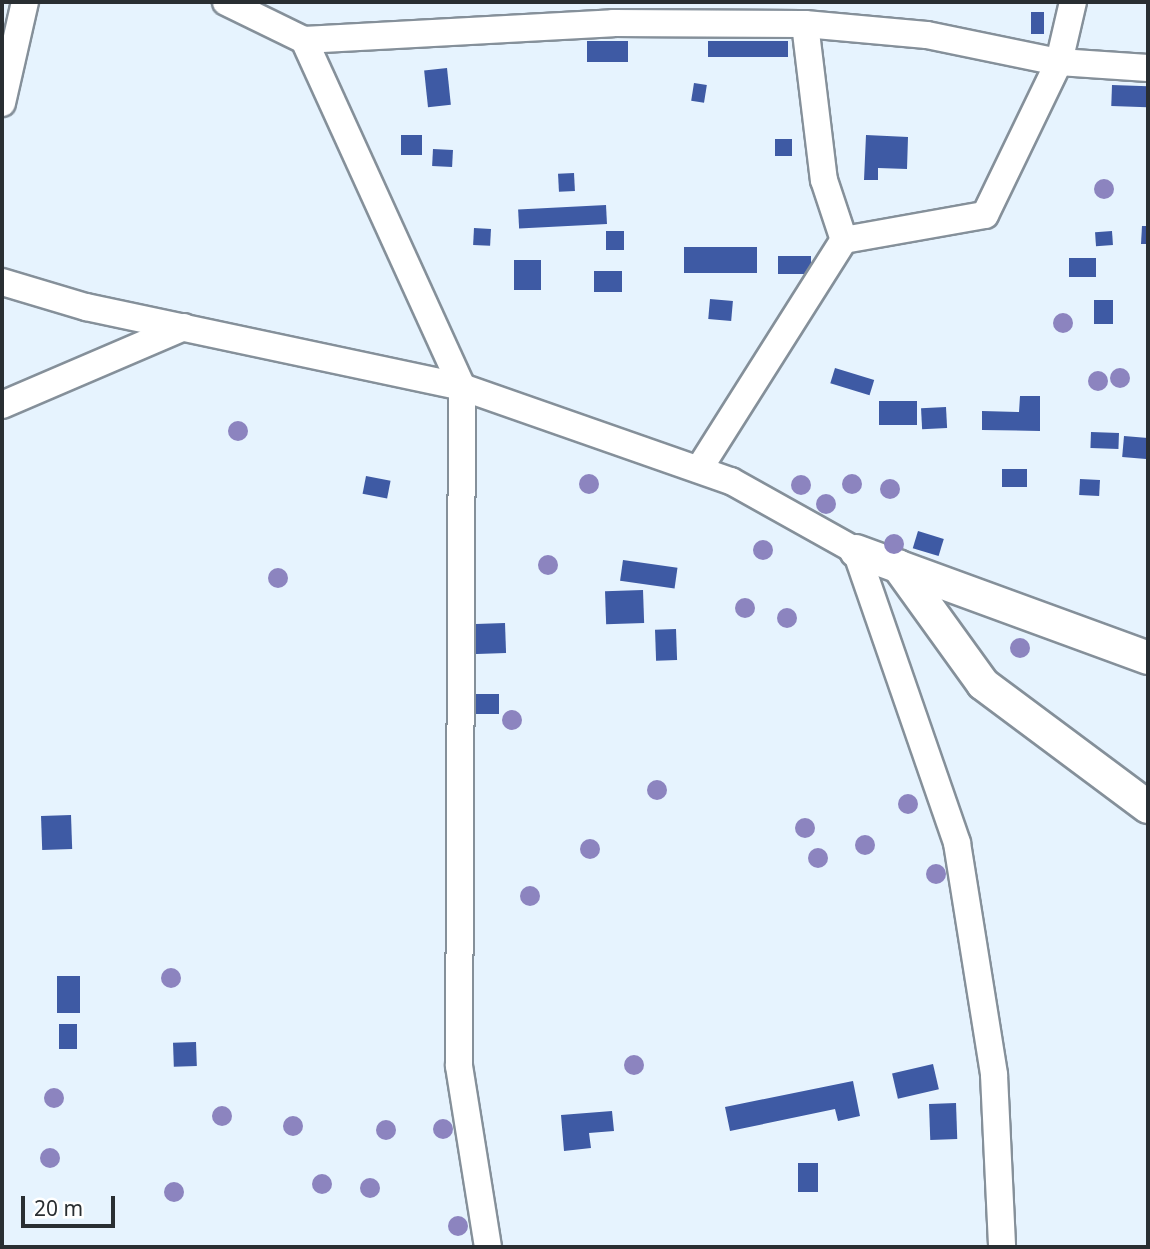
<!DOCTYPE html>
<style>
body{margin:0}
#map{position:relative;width:1150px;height:1249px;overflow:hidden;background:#e6f3fe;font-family:"Noto Sans",sans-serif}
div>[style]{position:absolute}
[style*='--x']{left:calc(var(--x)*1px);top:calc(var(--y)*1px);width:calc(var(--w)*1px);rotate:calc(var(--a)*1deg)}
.building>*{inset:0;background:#3e5aa4;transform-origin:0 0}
.roads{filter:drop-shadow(2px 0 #85909a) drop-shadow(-2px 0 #85909a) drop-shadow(0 2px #85909a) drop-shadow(0 -2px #85909a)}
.minor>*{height:26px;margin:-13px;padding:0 13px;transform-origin:13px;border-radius:13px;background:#fff}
.tertiary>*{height:32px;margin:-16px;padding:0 16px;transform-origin:16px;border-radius:16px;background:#fff}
.trees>*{width:20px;height:20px;margin:-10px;border-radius:50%;background:#8c84bf}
span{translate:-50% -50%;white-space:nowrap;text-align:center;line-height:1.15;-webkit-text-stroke:7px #fff;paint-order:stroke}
.frame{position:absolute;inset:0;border:4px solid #292e32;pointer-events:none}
.scale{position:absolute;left:21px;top:1196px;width:94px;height:32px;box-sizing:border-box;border:4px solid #292e32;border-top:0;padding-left:9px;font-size:21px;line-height:24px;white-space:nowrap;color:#292e32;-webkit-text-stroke:5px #fff;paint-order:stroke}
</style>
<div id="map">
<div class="building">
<div style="left:1031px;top:12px;width:13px;height:22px"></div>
<div style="left:587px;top:41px;width:41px;height:21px"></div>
<div style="left:708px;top:41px;width:80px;height:16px"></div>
<div style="left:447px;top:68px;width:37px;height:23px;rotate:84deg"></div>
<div style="left:694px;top:83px;width:13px;height:18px;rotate:9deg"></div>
<div style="left:1112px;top:85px;width:36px;height:21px;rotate:2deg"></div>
<div style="left:401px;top:135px;width:21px;height:20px"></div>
<div style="clip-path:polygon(866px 135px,908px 137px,907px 169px,878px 168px,878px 180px,864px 180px)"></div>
<div style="left:775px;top:139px;width:17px;height:17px"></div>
<div style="left:433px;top:149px;width:20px;height:17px;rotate:3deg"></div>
<div style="left:574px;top:173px;width:18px;height:16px;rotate:87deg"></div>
<div style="left:606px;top:205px;width:19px;height:88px;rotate:87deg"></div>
<div style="clip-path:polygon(1142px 226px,1148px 226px,1148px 244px,1141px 244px)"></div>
<div style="left:474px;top:228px;width:17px;height:17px;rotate:3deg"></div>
<div style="left:606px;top:231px;width:18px;height:19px"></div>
<div style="left:1112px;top:231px;width:14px;height:17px;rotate:86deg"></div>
<div style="left:684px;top:247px;width:73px;height:26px"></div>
<div style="left:778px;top:256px;width:33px;height:18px"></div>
<div style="left:1069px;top:258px;width:27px;height:19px"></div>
<div style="left:514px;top:260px;width:27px;height:30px"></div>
<div style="left:594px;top:271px;width:28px;height:21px"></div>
<div style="left:710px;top:299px;width:23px;height:20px;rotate:5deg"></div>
<div style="left:1094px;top:300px;width:19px;height:24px"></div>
<div style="left:835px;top:368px;width:41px;height:16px;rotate:17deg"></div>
<div style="clip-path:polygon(1020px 396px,1040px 396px,1040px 431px,982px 430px,982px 411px,1019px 412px)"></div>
<div style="left:879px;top:401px;width:38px;height:24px"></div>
<div style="left:946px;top:407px;width:21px;height:25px;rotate:87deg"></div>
<div style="left:1091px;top:432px;width:28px;height:16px;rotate:2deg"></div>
<div style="left:1124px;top:436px;width:24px;height:21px;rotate:5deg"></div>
<div style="left:1002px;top:469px;width:25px;height:18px"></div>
<div style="left:366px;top:476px;width:25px;height:18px;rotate:11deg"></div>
<div style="left:1080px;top:479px;width:20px;height:16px;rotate:3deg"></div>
<div style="left:918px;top:531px;width:27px;height:18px;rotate:17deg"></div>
<div style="left:623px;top:560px;width:55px;height:21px;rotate:8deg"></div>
<div style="left:643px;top:590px;width:33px;height:38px;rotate:88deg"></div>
<div style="left:505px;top:623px;width:30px;height:44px;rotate:88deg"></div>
<div style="left:676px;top:629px;width:31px;height:21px;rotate:88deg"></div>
<div style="left:464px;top:694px;width:35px;height:20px"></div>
<div style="left:71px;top:815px;width:34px;height:30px;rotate:88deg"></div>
<div style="left:57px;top:976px;width:23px;height:37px"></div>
<div style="left:59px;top:1024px;width:18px;height:25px"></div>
<div style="left:196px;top:1042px;width:24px;height:23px;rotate:88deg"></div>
<div style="left:933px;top:1064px;width:26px;height:42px;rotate:77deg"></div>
<div style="clip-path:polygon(853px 1081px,860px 1116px,838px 1121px,835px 1109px,730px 1131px,725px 1107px)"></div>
<div style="left:956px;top:1103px;width:36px;height:27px;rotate:88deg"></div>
<div style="clip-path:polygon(612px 1111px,614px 1131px,589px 1133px,591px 1148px,564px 1151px,561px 1115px)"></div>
<div style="left:798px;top:1163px;width:20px;height:29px"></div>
</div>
<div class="roads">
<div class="minor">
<div style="--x:226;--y:2;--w:87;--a:26"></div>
<div style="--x:304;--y:40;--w:381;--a:65.5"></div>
<div style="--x:462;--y:387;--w:679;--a:90.25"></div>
<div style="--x:459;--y:1066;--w:183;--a:80.9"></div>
<div style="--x:805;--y:24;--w:157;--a:83.1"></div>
<div style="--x:824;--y:180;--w:63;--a:71.6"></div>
<div style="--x:304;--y:40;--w:309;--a:-3.1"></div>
<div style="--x:613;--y:23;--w:192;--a:0.3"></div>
<div style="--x:805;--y:24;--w:122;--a:5.2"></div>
<div style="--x:927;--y:35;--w:135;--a:11.6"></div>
<div style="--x:1059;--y:62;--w:89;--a:3.9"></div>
<div style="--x:2;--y:103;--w:104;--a:-77.2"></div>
<div style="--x:2;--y:282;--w:88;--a:16.6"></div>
<div style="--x:86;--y:307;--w:384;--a:12"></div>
<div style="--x:462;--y:387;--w:285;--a:19.3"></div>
<div style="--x:731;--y:481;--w:143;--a:29.2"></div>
<div style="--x:856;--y:551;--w:309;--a:70.9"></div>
<div style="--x:957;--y:843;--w:235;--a:80.9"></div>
<div style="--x:994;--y:1075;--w:172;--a:87.3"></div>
<div style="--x:2;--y:405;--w:198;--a:-23.2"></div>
<div style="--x:699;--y:469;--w:271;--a:-57.7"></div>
<div style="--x:844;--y:240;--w:143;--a:-10.1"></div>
<div style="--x:985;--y:215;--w:170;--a:-64.2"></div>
<div style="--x:1059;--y:62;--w:62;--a:-76.9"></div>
</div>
<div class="tertiary">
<div style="--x:856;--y:551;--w:311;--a:20.1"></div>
<div style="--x:898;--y:566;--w:145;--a:54.2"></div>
<div style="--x:983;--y:684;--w:206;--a:36.7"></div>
</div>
</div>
<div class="trees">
<div style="left:1104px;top:189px"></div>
<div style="left:1063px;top:323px"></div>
<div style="left:1120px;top:378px"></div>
<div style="left:1098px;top:381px"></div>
<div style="left:238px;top:431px"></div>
<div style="left:589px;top:484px"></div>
<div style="left:852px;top:484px"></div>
<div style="left:801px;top:485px"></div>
<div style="left:890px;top:489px"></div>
<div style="left:826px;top:504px"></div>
<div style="left:894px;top:544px"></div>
<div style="left:763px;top:550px"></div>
<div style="left:548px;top:565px"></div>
<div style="left:278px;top:578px"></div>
<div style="left:745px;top:608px"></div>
<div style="left:787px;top:618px"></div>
<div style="left:1020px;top:648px"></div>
<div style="left:512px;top:720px"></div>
<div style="left:657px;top:790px"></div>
<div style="left:908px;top:804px"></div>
<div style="left:805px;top:828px"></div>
<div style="left:865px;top:845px"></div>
<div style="left:590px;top:849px"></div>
<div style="left:818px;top:858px"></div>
<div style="left:936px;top:874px"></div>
<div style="left:530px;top:896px"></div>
<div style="left:171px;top:978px"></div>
<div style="left:634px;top:1065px"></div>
<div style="left:54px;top:1098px"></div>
<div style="left:222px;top:1116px"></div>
<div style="left:293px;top:1126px"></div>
<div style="left:443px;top:1129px"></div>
<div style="left:386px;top:1130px"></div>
<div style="left:50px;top:1158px"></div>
<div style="left:322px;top:1184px"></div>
<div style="left:370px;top:1188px"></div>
<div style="left:174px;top:1192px"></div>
<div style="left:458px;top:1226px"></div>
</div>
<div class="frame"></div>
<div class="scale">20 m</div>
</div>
